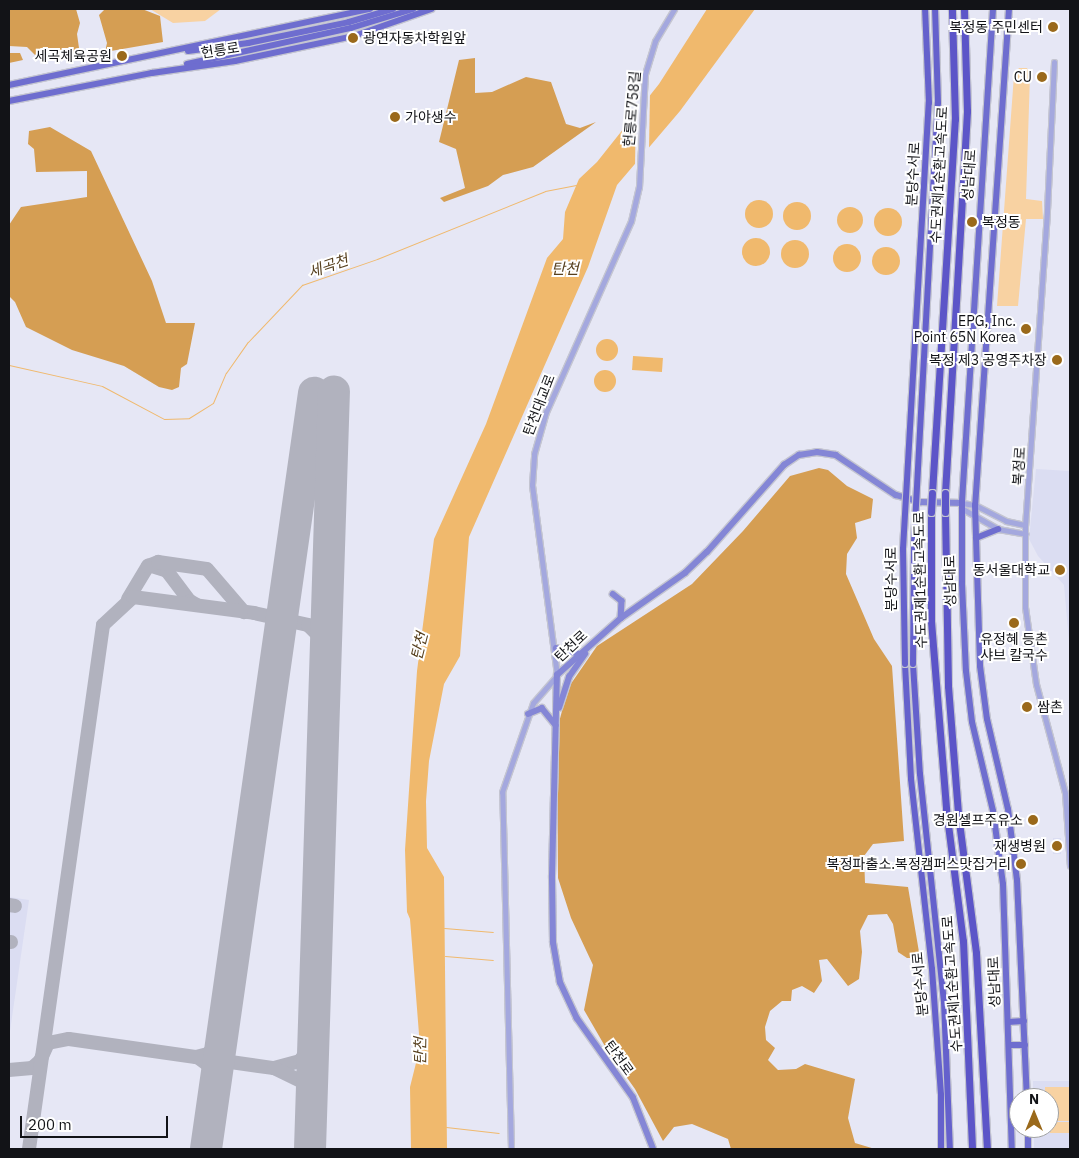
<!DOCTYPE html>
<meta charset="utf-8">
<style>
body{margin:0}
#map{position:relative;width:1079px;height:1158px;overflow:hidden;background:#e6e7f5;font-family:"IBM Plex Sans","Noto Sans KR",sans-serif}
div>[style]{position:absolute}
[style*='--x']{left:calc(var(--x)*1px);top:calc(var(--y)*1px);width:calc(var(--w)*1px);rotate:calc(var(--a)*1deg)}
.built>*{inset:0;background:#dbddf2;transform-origin:0 0}
.green>*{inset:0;background:#f8d2a2;transform-origin:0 0}
.forest>*{inset:0;background:#d59e53}
.water>*{inset:0;background:#f0b96d;transform-origin:0 0}
.round{border-radius:50%}
.pier>*{inset:0;background:#e6e7f5}
.stream>*{height:1px;margin:-0.5px;padding:0 0.5px;transform-origin:0.5px;border-radius:0.5px;background:#f0b96d}
.taxiway>*{height:14px;margin:-7px;padding:0 7px;transform-origin:7px;border-radius:7px;background:#b1b2be}
.runway>*{height:32px;margin:-16px;padding:0 16px;transform-origin:16px;border-radius:16px;background:#b1b2be}
.roads{filter:drop-shadow(1px 0 #c4c5d1) drop-shadow(-1px 0 #c4c5d1) drop-shadow(0 1px #c4c5d1) drop-shadow(0 -1px #c4c5d1)}
.tertiary>*{height:5px;margin:-2.5px;padding:0 2.5px;transform-origin:2.5px;border-radius:2.5px;background:#a4a8de}
.secondary>*{height:5.5px;margin:-2.75px;padding:0 2.75px;transform-origin:2.75px;border-radius:2.75px;background:#8486d6}
.primary>*{height:6px;margin:-3px;padding:0 3px;transform-origin:3px;border-radius:3px;background:#6e6dcf}
.trunk>*{height:6px;margin:-3px;padding:0 3px;transform-origin:3px;border-radius:3px;background:#6561cc}
.motorway>*{height:7px;margin:-3.5px;padding:0 3.5px;transform-origin:3.5px;border-radius:3.5px;background:#5c55c8}
.bridges{filter:drop-shadow(1px 0 #c4c5d1) drop-shadow(-1px 0 #c4c5d1) drop-shadow(0 1px #c4c5d1) drop-shadow(0 -1px #c4c5d1)}
.trunk-bridge>*{height:6px;margin:-3px;padding:0 3px;transform-origin:3px;border-radius:3px;background:#6561cc}
.motorway-bridge>*{height:7px;margin:-3.5px;padding:0 3.5px;transform-origin:3.5px;border-radius:3.5px;background:#5c55c8}
.dots>*{width:14px;height:14px;translate:-50% -50%;box-sizing:border-box;border:2px solid #fff;border-radius:50%}
span{translate:-50% -50%;white-space:nowrap;text-align:center;line-height:1.15;-webkit-text-stroke:4px #fff;paint-order:stroke}
.poi-label{font-size:14px;color:#121317}
.right{translate:-100% -50%;text-align:right}
.left{translate:0 -50%;text-align:left}
.street-label{font-size:14px;color:#121317}
.water-label{font-size:15px;color:#57401f;font-style:italic}
.frame{position:absolute;inset:0;border:10px solid #121317;pointer-events:none}
.north{position:absolute;left:1009px;top:1088px;width:50px;height:50px;box-sizing:border-box;background:#fff;border:1px solid #a0a1a2;border-radius:50%;rotate:0deg;font-size:14px;font-weight:700;line-height:20px;text-align:center;color:#121317}
.north::after{content:'';display:block;margin:auto;width:18px;height:22px;background:#9a691b;clip-path:polygon(50% 0,100% 100%,50% 72%,0 100%)}
.scale{position:absolute;left:20px;top:1116px;width:148px;height:22px;box-sizing:border-box;border:2px solid #121317;border-top:0;padding-left:6px;font-size:15px;line-height:18px;white-space:nowrap;color:#121317;-webkit-text-stroke:4px #fff;paint-order:stroke}
</style>
<div id="map">
<div class="built">
<div style="clip-path:polygon(1036px 469px,1070px 471px,1070px 653px,1064px 585px,1038px 556px,1029px 539px)"></div>
<div style="left:1053px;top:838px;width:8px;height:16px"></div>
<div style="clip-path:polygon(9px 897px,29px 900px,9px 1038px)"></div>
<div style="clip-path:polygon(1033px 1081px,1070px 1081px,1070px 1149px,1034px 1149px,1034px 1128px,1049px 1128px,1049px 1098px,1033px 1098px)"></div>
</div>
<div class="green">
<div style="clip-path:polygon(150px 9px,221px 9px,205px 21px,173px 23px)"></div>
<div style="clip-path:polygon(1019px 68px,1027px 68px,1030px 75px,1026px 199px,1042px 201px,1043px 219px,1026px 219px,1018px 306px,997px 306px,1014px 75px)"></div>
<div style="clip-path:polygon(1045px 1087px,1070px 1087px,1070px 1121px,1049px 1121px,1049px 1098px,1045px 1098px)"></div>
<div style="left:1050px;top:1122px;width:20px;height:11px"></div>
</div>
<div class="forest">
<div style="clip-path:polygon(9px 9px,76px 9px,80px 23px,77px 34px,79px 48px,72px 59px,56px 52px,35px 55px,27px 47px,9px 46px)"></div>
<div style="clip-path:polygon(105px 9px,142px 9px,160px 16px,163px 42px,105px 52px,107px 43px,99px 15px)"></div>
<div style="clip-path:polygon(9px 53px,20px 53px,23px 60px,9px 63px)"></div>
<div style="clip-path:polygon(475px 58px,475px 93px,492px 92px,526px 77px,551px 82px,566px 124px,580px 128px,596px 122px,533px 167px,503px 175px,488px 186px,444px 202px,440px 198px,465px 188px,456px 149px,439px 142px,459px 60px)"></div>
<div style="clip-path:polygon(50px 127px,91px 151px,152px 281px,166px 323px,195px 323px,187px 364px,181px 368px,179px 387px,172px 390px,159px 387px,124px 366px,72px 350px,26px 327px,15px 302px,9px 296px,9px 225px,21px 207px,87px 197px,87px 171px,36px 172px,34px 149px,28px 144px,29px 131px)"></div>
<div style="clip-path:polygon(819px 468px,828px 470px,847px 486px,873px 499px,871px 518px,855px 523px,857px 538px,847px 554px,846px 574px,874px 639px,892px 666px,904px 841px,873px 844px,864px 856px,865px 883px,908px 887px,920px 958px,907px 958px,898px 952px,893px 924px,887px 914px,868px 915px,860px 931px,862px 952px,859px 979px,848px 986px,827px 959px,819px 960px,822px 981px,814px 993px,802px 986px,792px 990px,791px 1001px,782px 1001px,770px 1011px,765px 1027px,766px 1040px,775px 1048px,768px 1060px,778px 1070px,796px 1069px,805px 1064px,855px 1079px,848px 1118px,855px 1143px,875px 1149px,731px 1149px,728px 1139px,692px 1124px,674px 1127px,663px 1141px,635px 1089px,606px 1048px,584px 1010px,593px 965px,571px 918px,558px 878px,557px 730px,568px 688px,597px 646px,692px 584px,743px 531px,790px 476px)"></div>
</div>
<div class="water">
<div style="clip-path:polygon(707px 9px,755px 9px,680px 111px,617px 185px,588px 267px,469px 537px,460px 656px,444px 684px,429px 761px,426px 801px,427px 848px,444px 877px,447px 1149px,411px 1149px,410px 1087px,420px 1047px,410px 919px,407px 912px,405px 850px,417px 671px,434px 539px,486px 424px,547px 258px,563px 239px,565px 212px,579px 179px,597px 162px,659px 84px)"></div>
<div class="round" style="left:745px;top:200px;width:28px;height:28px"></div>
<div class="round" style="left:783px;top:202px;width:28px;height:28px"></div>
<div class="round" style="left:837px;top:207px;width:26px;height:26px"></div>
<div class="round" style="left:874px;top:208px;width:28px;height:28px"></div>
<div class="round" style="left:742px;top:238px;width:28px;height:28px"></div>
<div class="round" style="left:781px;top:240px;width:28px;height:28px"></div>
<div class="round" style="left:833px;top:244px;width:28px;height:28px"></div>
<div class="round" style="left:872px;top:247px;width:28px;height:28px"></div>
<div class="round" style="left:596px;top:339px;width:22px;height:22px"></div>
<div style="left:633px;top:356px;width:30px;height:14px;rotate:4deg"></div>
<div class="round" style="left:594px;top:370px;width:22px;height:22px"></div>
</div>
<div class="pier">
<div style="clip-path:polygon(650px 91px,649px 150px,635px 166px,636px 108px)"></div>
</div>
<div class="stream">
<div style="--x:9;--y:365;--w:95;--a:12.7"></div>
<div style="--x:102;--y:386;--w:70;--a:28"></div>
<div style="--x:164;--y:419;--w:25;--a:-2"></div>
<div style="--x:189;--y:418;--w:28;--a:-32"></div>
<div style="--x:213;--y:403;--w:33;--a:-67"></div>
<div style="--x:226;--y:373;--w:38;--a:-55"></div>
<div style="--x:248;--y:342;--w:79;--a:-46.5"></div>
<div style="--x:302;--y:285;--w:79;--a:-19.1"></div>
<div style="--x:377;--y:259;--w:181;--a:-22"></div>
<div style="--x:545;--y:191;--w:33;--a:-11"></div>
<div style="--x:444;--y:928;--w:49;--a:4.7"></div>
<div style="--x:445;--y:956;--w:48;--a:4.8"></div>
<div style="--x:446;--y:1127;--w:53;--a:6.5"></div>
</div>
<div class="taxiway">
<div style="--x:152;--y:566;--w:16;--a:18"></div>
<div style="--x:167;--y:571;--w:38;--a:53"></div>
<div style="--x:190;--y:601;--w:8;--a:30"></div>
<div style="--x:128;--y:599;--w:39;--a:-59"></div>
<div style="--x:148;--y:566;--w:11;--a:-22"></div>
<div style="--x:158;--y:562;--w:49;--a:8.1"></div>
<div style="--x:207;--y:569;--w:57;--a:49.3"></div>
<div style="--x:9;--y:905;--w:6;--a:9"></div>
<div style="--x:9;--y:942;--w:2;--a:0"></div>
<div style="--x:196;--y:1057;--w:12;--a:-14"></div>
<div style="--x:208;--y:1054;--w:21;--a:-49"></div>
<div style="--x:200;--y:1059;--w:15;--a:37"></div>
<div style="--x:212;--y:1068;--w:16;--a:79"></div>
<div style="--x:274;--y:1068;--w:27;--a:-15"></div>
<div style="--x:300;--y:1061;--w:16;--a:-55"></div>
<div style="--x:309;--y:1048;--w:22;--a:-77"></div>
<div style="--x:9;--y:1070;--w:23;--a:-5"></div>
<div style="--x:32;--y:1068;--w:11;--a:-41"></div>
<div style="--x:40;--y:1061;--w:20;--a:-66"></div>
<div style="--x:48;--y:1043;--w:21;--a:-11"></div>
<div style="--x:69;--y:1039;--w:207;--a:8.1"></div>
<div style="--x:274;--y:1068;--w:32;--a:26"></div>
<div style="--x:303;--y:1082;--w:10;--a:61"></div>
<div style="--x:308;--y:1091;--w:23;--a:83"></div>
<div style="--x:29;--y:1149;--w:529;--a:-81.96"></div>
<div style="--x:103;--y:625;--w:41;--a:-43"></div>
<div style="--x:133;--y:597;--w:122;--a:7.5"></div>
<div style="--x:254;--y:613;--w:55;--a:12.5"></div>
<div style="--x:308;--y:625;--w:16;--a:45"></div>
<div style="--x:319;--y:636;--w:21;--a:73"></div>
</div>
<div class="runway">
<div style="--x:206;--y:1149;--w:764;--a:-81.87"></div>
<div style="--x:310;--y:1149;--w:758;--a:-88.19"></div>
</div>
<div class="roads">
<div class="tertiary">
<div style="--x:1054;--y:62;--w:150;--a:92.7"></div>
<div style="--x:1047;--y:212;--w:314;--a:94"></div>
<div style="--x:1025;--y:525;--w:82;--a:90"></div>
<div style="--x:1025;--y:607;--w:78;--a:81.9"></div>
<div style="--x:1036;--y:684;--w:113;--a:75.1"></div>
<div style="--x:1065;--y:793;--w:73;--a:86.1"></div>
<div style="--x:962;--y:503;--w:13;--a:9"></div>
<div style="--x:975;--y:505;--w:35;--a:27"></div>
<div style="--x:1006;--y:521;--w:19;--a:12"></div>
<div style="--x:961;--y:508;--w:43;--a:29.6"></div>
<div style="--x:998;--y:529;--w:28;--a:10"></div>
<div style="--x:511;--y:1149;--w:357;--a:-91.4"></div>
<div style="--x:502;--y:792;--w:94;--a:-70.8"></div>
<div style="--x:533;--y:703;--w:37;--a:-49"></div>
<div style="--x:557;--y:675;--w:192;--a:-97.5"></div>
<div style="--x:532;--y:485;--w:31;--a:-86"></div>
<div style="--x:534;--y:454;--w:44;--a:-74.1"></div>
<div style="--x:546;--y:412;--w:209;--a:-66"></div>
<div style="--x:631;--y:221;--w:35;--a:-77"></div>
<div style="--x:639;--y:187;--w:113;--a:-87"></div>
<div style="--x:645;--y:74;--w:34;--a:-73"></div>
<div style="--x:655;--y:41;--w:37;--a:-59"></div>
</div>
<div class="secondary">
<div style="--x:613;--y:594;--w:11;--a:38"></div>
<div style="--x:622;--y:601;--w:17;--a:93"></div>
<div style="--x:556;--y:648;--w:25;--a:14"></div>
<div style="--x:559;--y:708;--w:33;--a:-72"></div>
<div style="--x:569;--y:677;--w:28;--a:-55"></div>
<div style="--x:528;--y:714;--w:15;--a:-23"></div>
<div style="--x:542;--y:708;--w:22;--a:51"></div>
<div style="--x:653;--y:1149;--w:55;--a:-111.4"></div>
<div style="--x:633;--y:1098;--w:97;--a:-125.3"></div>
<div style="--x:577;--y:1019;--w:40;--a:-115"></div>
<div style="--x:560;--y:983;--w:41;--a:-99.9"></div>
<div style="--x:553;--y:943;--w:67;--a:-90.9"></div>
<div style="--x:552;--y:876;--w:201;--a:-88.6"></div>
<div style="--x:557;--y:675;--w:86;--a:-41.7"></div>
<div style="--x:621;--y:618;--w:78;--a:-35.1"></div>
<div style="--x:685;--y:573;--w:30;--a:-44"></div>
<div style="--x:707;--y:552;--w:116;--a:-48.5"></div>
<div style="--x:784;--y:465;--w:18;--a:-34"></div>
<div style="--x:799;--y:455;--w:18;--a:-9"></div>
<div style="--x:817;--y:452;--w:19;--a:9"></div>
<div style="--x:836;--y:455;--w:72;--a:33.7"></div>
<div style="--x:896;--y:495;--w:26;--a:16"></div>
<div style="--x:921;--y:502;--w:41;--a:1.4"></div>
</div>
<div class="primary">
<div style="--x:993;--y:9;--w:495;--a:93.6"></div>
<div style="--x:962;--y:503;--w:81;--a:90"></div>
<div style="--x:962;--y:584;--w:87;--a:87.4"></div>
<div style="--x:966;--y:671;--w:51;--a:83.3"></div>
<div style="--x:972;--y:722;--w:91;--a:76.7"></div>
<div style="--x:993;--y:811;--w:74;--a:82.2"></div>
<div style="--x:1003;--y:884;--w:265;--a:88.1"></div>
<div style="--x:1009;--y:9;--w:497;--a:93.9"></div>
<div style="--x:975;--y:505;--w:161;--a:88.2"></div>
<div style="--x:980;--y:666;--w:53;--a:82.5"></div>
<div style="--x:987;--y:719;--w:92;--a:76.9"></div>
<div style="--x:1008;--y:809;--w:72;--a:82.8"></div>
<div style="--x:1017;--y:880;--w:218;--a:87.4"></div>
<div style="--x:188;--y:51;--w:61;--a:-7.6"></div>
<div style="--x:248;--y:43;--w:103;--a:-11.7"></div>
<div style="--x:349;--y:22;--w:46;--a:-16.5"></div>
<div style="--x:187;--y:64;--w:168;--a:-12.4"></div>
<div style="--x:351;--y:28;--w:65;--a:-17"></div>
<div style="--x:9;--y:85;--w:369;--a:-11.9"></div>
<div style="--x:9;--y:101;--w:146;--a:-11.1"></div>
<div style="--x:152;--y:73;--w:84;--a:-8.2"></div>
<div style="--x:235;--y:61;--w:122;--a:-11.9"></div>
<div style="--x:354;--y:36;--w:82;--a:-19.3"></div>
<div style="--x:976;--y:538;--w:24;--a:-22"></div>
<div style="--x:1008;--y:1022;--w:16;--a:-4"></div>
<div style="--x:1009;--y:1045;--w:16;--a:0"></div>
<div style="--x:1028;--y:1128;--w:21;--a:90"></div>
</div>
<div class="trunk">
<div style="--x:905;--y:664;--w:115;--a:87"></div>
<div style="--x:911;--y:779;--w:191;--a:83.7"></div>
<div style="--x:932;--y:969;--w:126;--a:85.9"></div>
<div style="--x:941;--y:1095;--w:54;--a:90"></div>
<div style="--x:913;--y:664;--w:110;--a:86.4"></div>
<div style="--x:920;--y:774;--w:229;--a:84"></div>
<div style="--x:944;--y:1002;--w:147;--a:87.7"></div>
</div>
<div class="motorway">
<div style="--x:932;--y:493;--w:375;--a:-86.5"></div>
<div style="--x:955;--y:119;--w:110;--a:-91.6"></div>
<div style="--x:945;--y:493;--w:383;--a:-86.7"></div>
<div style="--x:967;--y:111;--w:102;--a:-91.7"></div>
<div style="--x:931;--y:512;--w:109;--a:90"></div>
<div style="--x:931;--y:621;--w:189;--a:85.4"></div>
<div style="--x:946;--y:809;--w:133;--a:82.7"></div>
<div style="--x:963;--y:941;--w:208;--a:87.5"></div>
<div style="--x:945;--y:512;--w:174;--a:89"></div>
<div style="--x:948;--y:686;--w:128;--a:85.5"></div>
<div style="--x:958;--y:814;--w:140;--a:82.6"></div>
<div style="--x:976;--y:953;--w:196;--a:86.8"></div>
</div>
</div>
<div class="bridges">
<div class="trunk-bridge">
<div style="--x:905;--y:664;--w:115;--a:-91"></div>
<div style="--x:903;--y:549;--w:447;--a:-86.7"></div>
<div style="--x:929;--y:103;--w:94;--a:-92.4"></div>
<div style="--x:913;--y:664;--w:122;--a:-89.5"></div>
<div style="--x:914;--y:542;--w:440;--a:-86.9"></div>
<div style="--x:938;--y:103;--w:94;--a:-91.8"></div>
</div>
<div class="motorway-bridge">
<div style="--x:945;--y:493;--w:19;--a:90"></div>
<div style="--x:931;--y:512;--w:19;--a:-87"></div>
</div>
</div>
<div class="dots">
<div style="left:1053px;top:27px;background:#9a691b"></div>
<div style="left:353px;top:38px;background:#9a691b"></div>
<div style="left:122px;top:56px;background:#9a691b"></div>
<div style="left:1042px;top:77px;background:#9a691b"></div>
<div style="left:395px;top:117px;background:#9a691b"></div>
<div style="left:972px;top:222px;background:#9a691b"></div>
<div style="left:1026px;top:329px;background:#9a691b"></div>
<div style="left:1057px;top:360px;background:#9a691b"></div>
<div style="left:1060px;top:570px;background:#9a691b"></div>
<div style="left:1014px;top:623px;background:#9a691b"></div>
<div style="left:1027px;top:707px;background:#9a691b"></div>
<div style="left:1033px;top:820px;background:#9a691b"></div>
<div style="left:1057px;top:846px;background:#9a691b"></div>
<div style="left:1021px;top:864px;background:#9a691b"></div>
</div>
<div class="poi-label">
<span class="right" style="left:1043px;top:27px">복정동 주민센터</span>
<span class="left" style="left:363px;top:38px">광연자동차학원앞</span>
<span class="right" style="left:112px;top:56px">세곡체육공원</span>
<span class="right" style="left:1032px;top:77px">CU</span>
<span class="left" style="left:405px;top:117px">가야생수</span>
<span class="left" style="left:982px;top:222px">복정동</span>
<span class="right" style="left:1016px;top:329px">EPG, Inc.<br>Point 65N Korea</span>
<span class="right" style="left:1047px;top:360px">복정 제3 공영주차장</span>
<span class="right" style="left:1050px;top:570px">동서울대학교</span>
<span style="left:1014px;top:647px">유정혜 등촌<br>샤브 칼국수</span>
<span class="left" style="left:1037px;top:707px">쌈촌</span>
<span class="right" style="left:1023px;top:820px">경원셀프주유소</span>
<span class="right" style="left:1046px;top:846px">재생병원</span>
<span class="right" style="left:1011px;top:864px">복정파출소.복정캠퍼스맛집거리</span>
</div>
<div class="street-label">
<span style="left:220px;top:50px;rotate:-9deg">헌릉로</span>
<span style="left:632px;top:109px;rotate:-85deg">헌릉로758길</span>
<span style="left:913px;top:174px;rotate:-87deg">분당수서로</span>
<span style="left:939px;top:175px;rotate:-87deg">수도권제1순환고속도로</span>
<span style="left:969px;top:175px;rotate:-86deg">성남대로</span>
<span style="left:539px;top:405px;rotate:-69deg">탄천대교로</span>
<span style="left:1019px;top:466px;rotate:-86deg">복정로</span>
<span style="left:891px;top:579px;rotate:-90deg">분당수서로</span>
<span style="left:920px;top:580px;rotate:-91deg">수도권제1순환고속도로</span>
<span style="left:950px;top:581px;rotate:-91deg">성남대로</span>
<span style="left:571px;top:646px;rotate:-43deg">탄천로</span>
<span style="left:994px;top:982px;rotate:-92deg">성남대로</span>
<span style="left:920px;top:984px;rotate:-95deg">분당수서로</span>
<span style="left:952px;top:984px;rotate:-94deg">수도권제1순환고속도로</span>
<span style="left:619px;top:1058px;rotate:54deg">탄천로</span>
</div>
<div class="water-label">
<span style="left:328px;top:266px;rotate:-19deg">세곡천</span>
<span style="left:565px;top:269px">탄천</span>
<span style="left:419px;top:646px;rotate:-76deg">탄천</span>
<span style="left:420px;top:1051px;rotate:-89deg">탄천</span>
</div>
<div class="frame"></div>
<div class="north">N</div>
<div class="scale">200 m</div>
</div>
